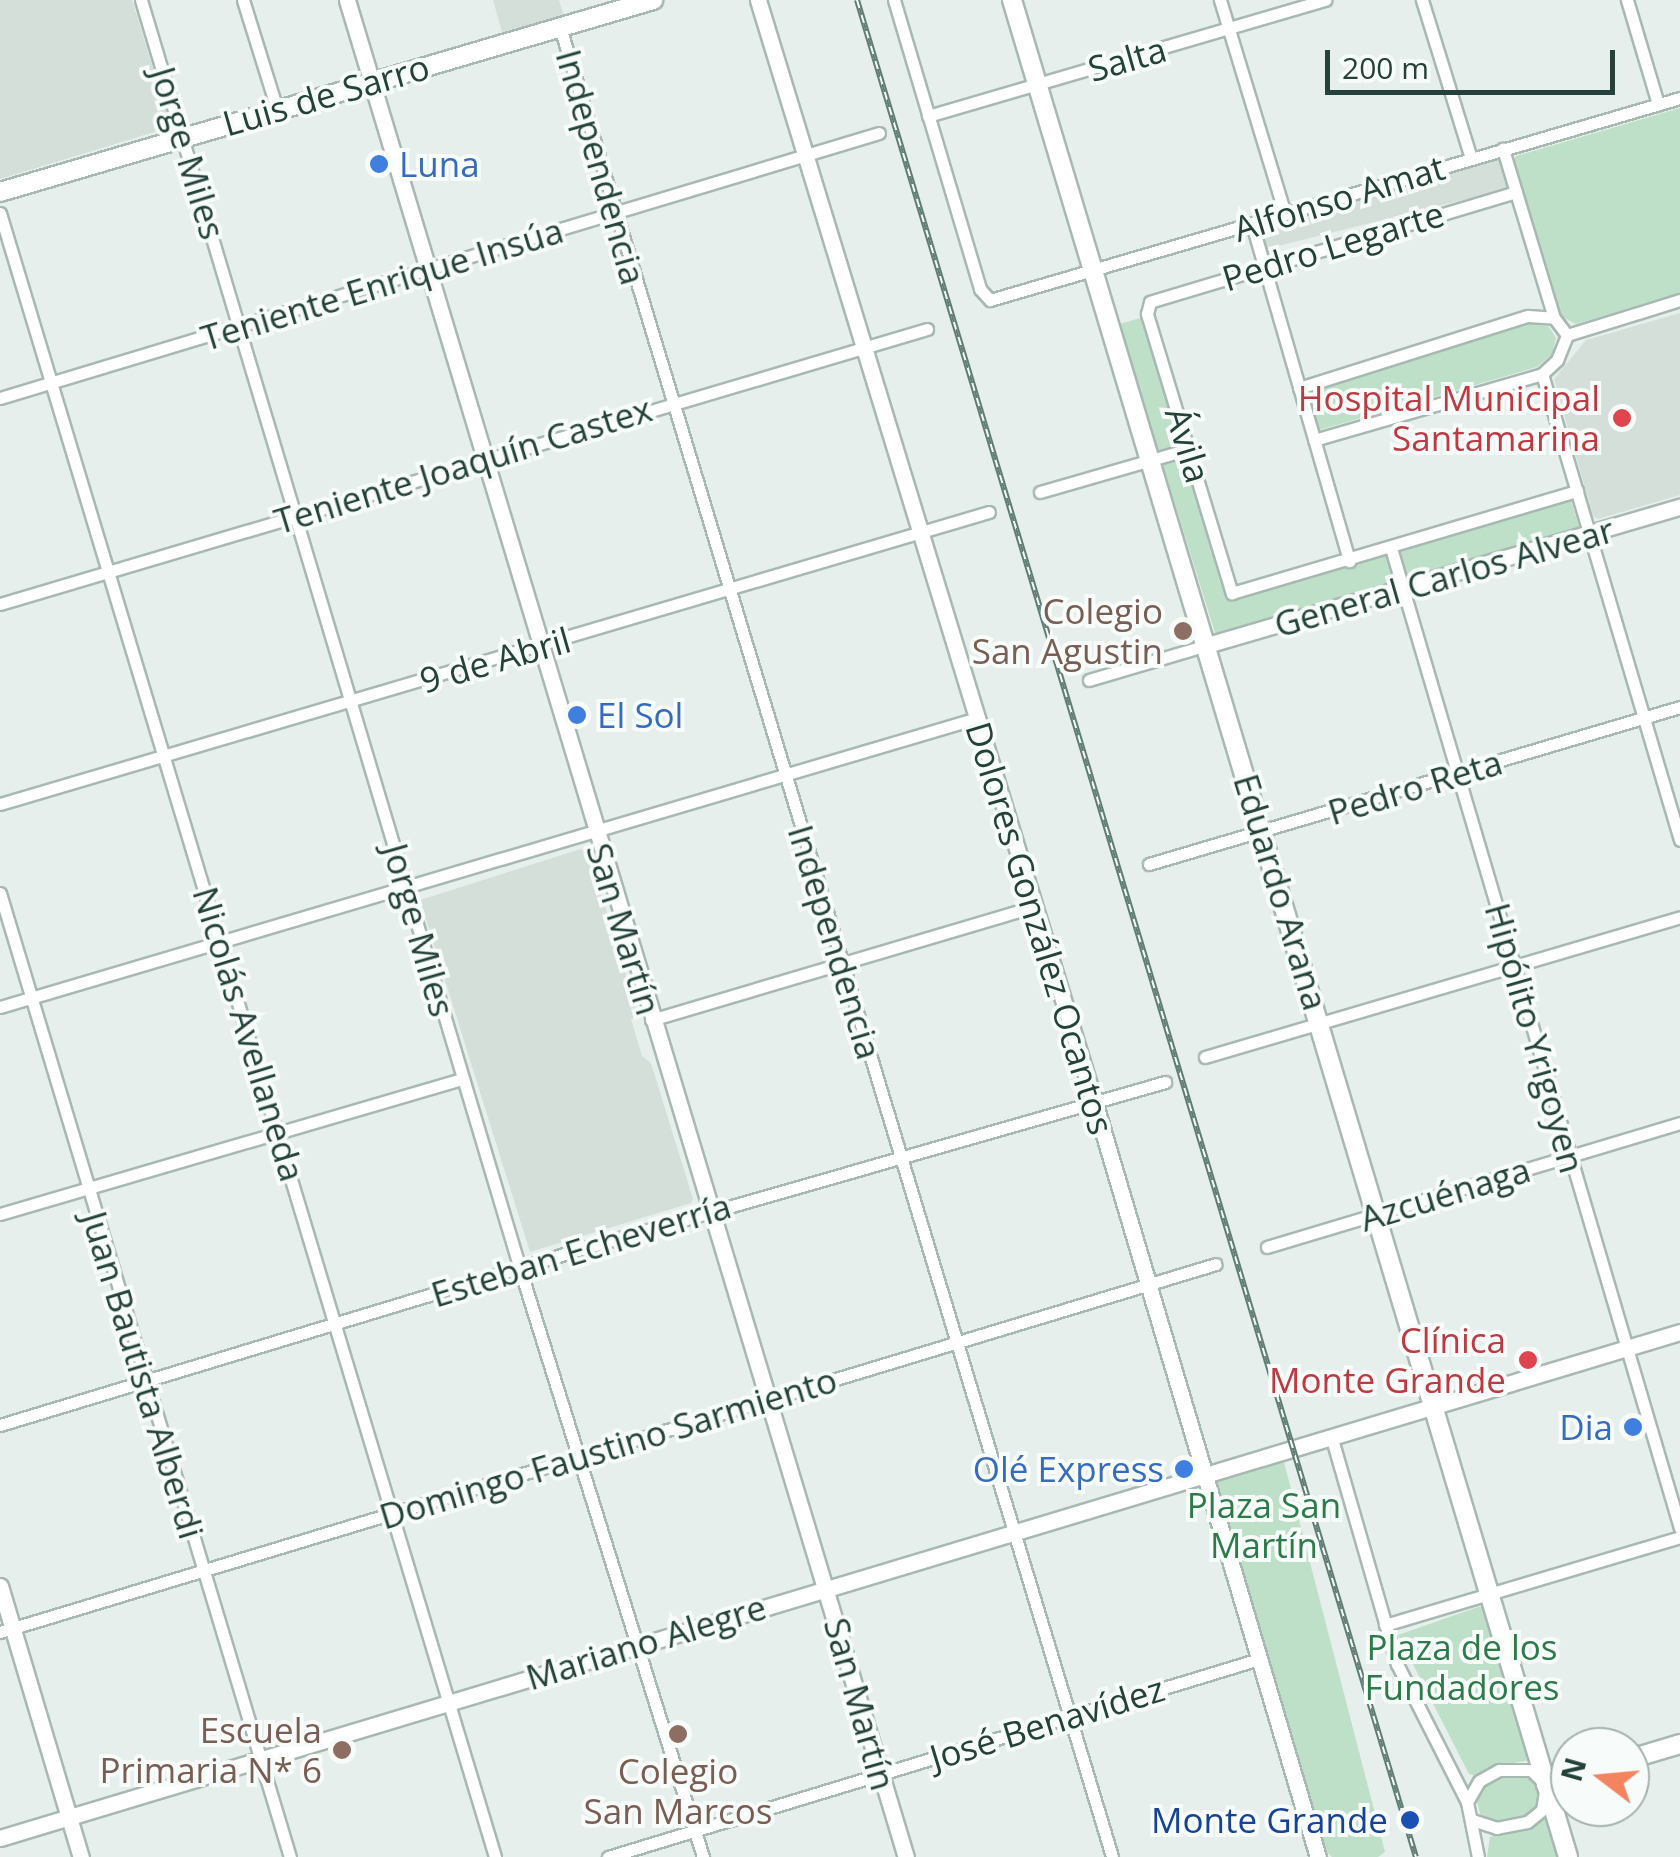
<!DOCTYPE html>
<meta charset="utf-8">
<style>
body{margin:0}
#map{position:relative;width:1680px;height:1857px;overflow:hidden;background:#e6efeb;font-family:"Open Sans",sans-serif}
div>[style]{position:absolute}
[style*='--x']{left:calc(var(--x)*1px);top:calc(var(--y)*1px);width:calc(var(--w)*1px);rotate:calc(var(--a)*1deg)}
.built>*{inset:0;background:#d4dfda;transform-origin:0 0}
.green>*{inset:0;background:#bfe0c8}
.roads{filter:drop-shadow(2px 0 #a8b8b2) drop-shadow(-2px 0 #a8b8b2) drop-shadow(0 2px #a8b8b2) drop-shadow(0 -2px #a8b8b2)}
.minor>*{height:11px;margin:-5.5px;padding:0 5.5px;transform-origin:5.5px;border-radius:5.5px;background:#fff}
.tertiary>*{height:15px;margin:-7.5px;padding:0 7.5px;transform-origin:7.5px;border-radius:7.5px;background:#fff}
.secondary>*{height:18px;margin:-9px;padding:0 9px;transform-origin:9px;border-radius:9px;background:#fff}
.rail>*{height:6px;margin-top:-3px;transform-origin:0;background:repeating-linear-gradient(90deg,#f7fbf9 0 8px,#5f7d75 0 16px);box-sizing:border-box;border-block:2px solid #5f7d75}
.dots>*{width:28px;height:28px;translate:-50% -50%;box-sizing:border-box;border:5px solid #f7fbf9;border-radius:50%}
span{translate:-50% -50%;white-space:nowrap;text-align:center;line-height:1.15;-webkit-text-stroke:8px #f7fbf9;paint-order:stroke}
.street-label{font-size:35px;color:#24423a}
.shop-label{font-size:35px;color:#366cbe}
.left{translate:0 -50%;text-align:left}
.right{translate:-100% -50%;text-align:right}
.health-label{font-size:35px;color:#be3a42}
.education-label{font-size:35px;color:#785e54}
.park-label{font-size:35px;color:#2d7a4b}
.transit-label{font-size:35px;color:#164399}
.north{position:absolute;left:1550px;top:1727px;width:100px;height:100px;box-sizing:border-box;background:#f7fbf9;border:2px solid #a3b1ad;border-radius:50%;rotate:286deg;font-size:28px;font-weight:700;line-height:40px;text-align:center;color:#24423a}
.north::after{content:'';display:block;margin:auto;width:35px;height:45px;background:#f4845f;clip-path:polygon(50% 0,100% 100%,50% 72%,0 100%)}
.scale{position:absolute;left:1325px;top:50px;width:290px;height:45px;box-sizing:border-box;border:5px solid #24423a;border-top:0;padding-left:12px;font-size:30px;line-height:35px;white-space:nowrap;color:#24423a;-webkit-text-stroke:8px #f7fbf9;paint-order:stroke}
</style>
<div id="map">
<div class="built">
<div style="clip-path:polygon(0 0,132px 0,171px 127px,0 179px)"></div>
<div style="clip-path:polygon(493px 0,559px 0,564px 16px,502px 32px)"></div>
<div style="left:1499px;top:158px;width:32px;height:247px;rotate:76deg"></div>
<div style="clip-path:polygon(1680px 313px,1680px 495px,1598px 519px,1593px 516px,1554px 379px,1586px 340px)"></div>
<div style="clip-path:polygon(581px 849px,589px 852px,638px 1016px,631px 1019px,642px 1056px,651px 1063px,693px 1199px,691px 1203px,530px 1252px,420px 900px)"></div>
</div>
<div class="green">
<div style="clip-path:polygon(1680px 108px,1680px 293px,1576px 324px,1560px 316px,1512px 163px,1516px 156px)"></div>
<div style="clip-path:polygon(1144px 317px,1232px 599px,1570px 498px,1580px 530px,1216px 636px,1119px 324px)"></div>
<div style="clip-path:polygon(1535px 322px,1549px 327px,1556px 338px,1552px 354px,1537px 367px,1316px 431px,1308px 392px)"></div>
<div style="clip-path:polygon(1284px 1462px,1385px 1852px,1378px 1857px,1332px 1857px,1318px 1843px,1214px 1483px)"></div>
<div style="clip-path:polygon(1478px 1607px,1486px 1607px,1530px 1755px,1530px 1760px,1493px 1767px,1476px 1776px,1469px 1774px,1398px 1635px)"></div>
<div style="clip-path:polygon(1504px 1772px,1531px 1775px,1541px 1781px,1541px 1802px,1531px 1814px,1496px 1822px,1480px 1814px,1476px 1797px,1481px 1786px)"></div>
<div style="clip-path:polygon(1544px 1818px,1548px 1818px,1563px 1857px,1487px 1857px,1490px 1837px)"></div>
</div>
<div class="roads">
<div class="minor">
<div style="--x:141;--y:0;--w:1324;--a:73.37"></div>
<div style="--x:520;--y:1269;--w:616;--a:72.71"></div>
<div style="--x:243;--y:0;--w:114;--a:72.7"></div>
<div style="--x:894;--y:0;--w:302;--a:73.4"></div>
<div style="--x:980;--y:289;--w:15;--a:48"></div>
<div style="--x:990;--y:300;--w:719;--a:-16.32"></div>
<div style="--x:1220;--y:0;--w:224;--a:73.1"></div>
<div style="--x:1422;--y:0;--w:165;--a:72.8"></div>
<div style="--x:1627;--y:0;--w:109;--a:73.4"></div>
<div style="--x:560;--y:27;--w:1911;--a:73.21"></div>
<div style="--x:928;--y:116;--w:414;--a:-16.3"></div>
<div style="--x:1516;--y:192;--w:382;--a:163.3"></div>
<div style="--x:1150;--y:302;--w:12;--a:104"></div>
<div style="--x:1147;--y:314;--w:292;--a:73.1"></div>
<div style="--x:1232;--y:593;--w:360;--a:-16.5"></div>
<div style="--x:0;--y:213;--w:1717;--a:73.24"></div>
<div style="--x:1252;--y:224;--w:351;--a:73.9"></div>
<div style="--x:1567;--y:335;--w:118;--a:-17.2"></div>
<div style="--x:1542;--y:374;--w:486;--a:73.5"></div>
<div style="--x:1299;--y:388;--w:240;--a:-17.5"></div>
<div style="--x:1528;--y:316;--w:26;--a:4"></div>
<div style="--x:0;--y:398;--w:918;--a:-16.78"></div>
<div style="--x:1314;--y:440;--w:237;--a:-16.1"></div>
<div style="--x:1542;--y:374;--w:21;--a:-43"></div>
<div style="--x:1557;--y:360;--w:27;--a:-68"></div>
<div style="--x:1567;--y:335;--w:21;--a:-127"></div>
<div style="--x:1554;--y:318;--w:177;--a:-106.8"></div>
<div style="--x:1040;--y:492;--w:155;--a:-16.1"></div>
<div style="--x:1391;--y:548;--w:1022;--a:73.57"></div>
<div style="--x:0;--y:604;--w:967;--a:-16.52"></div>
<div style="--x:1089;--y:680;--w:123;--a:-16.5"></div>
<div style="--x:0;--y:804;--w:1031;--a:-16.45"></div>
<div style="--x:1149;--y:864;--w:554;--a:-16.47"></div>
<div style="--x:0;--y:893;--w:1007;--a:73.26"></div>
<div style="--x:0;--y:1007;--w:1019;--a:-16.48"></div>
<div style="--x:651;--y:1020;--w:398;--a:-16.5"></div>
<div style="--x:1205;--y:1057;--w:495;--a:-16.4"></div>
<div style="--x:0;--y:1214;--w:482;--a:-16.3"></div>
<div style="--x:1267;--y:1247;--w:431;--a:-16.7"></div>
<div style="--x:0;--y:1425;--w:597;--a:-16.86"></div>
<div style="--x:571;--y:1252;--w:618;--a:-15.97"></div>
<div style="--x:1332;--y:1439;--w:234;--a:73.9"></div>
<div style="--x:1397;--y:1664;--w:155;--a:63.1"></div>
<div style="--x:1467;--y:1802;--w:56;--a:78.7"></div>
<div style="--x:1385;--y:1625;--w:308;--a:-16.6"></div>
<div style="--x:0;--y:1632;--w:1270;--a:-16.84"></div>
<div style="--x:1467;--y:1802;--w:24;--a:-60"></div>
<div style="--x:1479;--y:1781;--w:23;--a:-29"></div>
<div style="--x:1499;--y:1770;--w:32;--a:0"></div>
<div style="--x:1531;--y:1770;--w:21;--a:45"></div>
<div style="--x:1546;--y:1785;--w:25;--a:99"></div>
<div style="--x:1542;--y:1810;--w:19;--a:141"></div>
<div style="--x:1527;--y:1822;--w:31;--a:169"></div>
<div style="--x:1497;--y:1828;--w:26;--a:-162"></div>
<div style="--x:608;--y:1857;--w:677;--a:-16.91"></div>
</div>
<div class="tertiary">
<div style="--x:347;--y:0;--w:1939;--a:73.25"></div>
<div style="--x:758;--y:0;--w:1151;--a:73.03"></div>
<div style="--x:1094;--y:1101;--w:788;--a:73.5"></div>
<div style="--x:1207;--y:645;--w:493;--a:-16.3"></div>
<div style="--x:0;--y:1586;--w:283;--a:73.4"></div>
<div style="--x:0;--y:1838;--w:1755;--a:-16.76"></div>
</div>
<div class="secondary">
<div style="--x:1012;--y:0;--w:1938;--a:73.33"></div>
<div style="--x:0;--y:192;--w:681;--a:-16.38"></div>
<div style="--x:1630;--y:1759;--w:52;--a:-16.7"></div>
<div style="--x:1546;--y:1785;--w:25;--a:-18"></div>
</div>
</div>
<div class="rail">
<div style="--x:857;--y:0;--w:1939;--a:73.25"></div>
</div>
<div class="dots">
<div style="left:379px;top:164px;background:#3f7fe0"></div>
<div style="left:1622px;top:418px;background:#e0444e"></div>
<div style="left:1183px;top:631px;background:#8d6e63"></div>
<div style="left:577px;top:715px;background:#3f7fe0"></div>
<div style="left:1528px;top:1360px;background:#e0444e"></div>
<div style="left:1633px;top:1427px;background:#3f7fe0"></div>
<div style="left:1184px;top:1469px;background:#3f7fe0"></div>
<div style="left:678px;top:1734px;background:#8d6e63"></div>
<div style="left:342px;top:1750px;background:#8d6e63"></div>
<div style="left:1410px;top:1820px;background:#1a4fb4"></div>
</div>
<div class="street-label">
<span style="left:1127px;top:59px;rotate:-16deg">Salta</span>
<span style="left:326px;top:95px;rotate:-16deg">Luis de Sarro</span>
<span style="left:188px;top:153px;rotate:73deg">Jorge Miles</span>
<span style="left:601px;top:167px;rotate:74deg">Independencia</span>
<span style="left:1339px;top:198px;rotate:-17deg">Alfonso Amat</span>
<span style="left:1333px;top:246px;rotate:-17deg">Pedro Legarte</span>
<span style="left:382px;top:284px;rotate:-17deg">Teniente Enrique Insúa</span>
<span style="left:1188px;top:445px;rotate:73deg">Ávila</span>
<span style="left:463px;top:465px;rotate:-17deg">Teniente Joaquín Castex</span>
<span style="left:1444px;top:577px;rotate:-16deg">General Carlos Alvear</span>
<span style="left:495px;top:660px;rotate:-16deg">9 de Abril</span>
<span style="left:1415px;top:787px;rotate:-17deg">Pedro Reta</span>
<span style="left:1281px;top:892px;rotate:73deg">Eduardo Arana</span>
<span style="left:1040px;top:928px;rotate:73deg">Dolores González Ocantos</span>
<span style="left:624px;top:929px;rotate:73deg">San Martín</span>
<span style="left:419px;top:930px;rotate:74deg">Jorge Miles</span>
<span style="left:835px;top:942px;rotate:73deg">Independencia</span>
<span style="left:249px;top:1034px;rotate:73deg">Nicolás Avellaneda</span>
<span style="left:1535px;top:1038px;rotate:74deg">Hipólito Yrigoyen</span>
<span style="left:1445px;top:1194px;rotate:-17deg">Azcuénaga</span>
<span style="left:581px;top:1250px;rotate:-17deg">Esteban Echeverría</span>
<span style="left:143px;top:1375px;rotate:73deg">Juan Bautista Alberdi</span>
<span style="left:608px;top:1448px;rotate:-17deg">Domingo Faustino Sarmiento</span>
<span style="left:646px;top:1642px;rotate:-17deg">Mariano Alegre</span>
<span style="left:860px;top:1704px;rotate:74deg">San Martín</span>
<span style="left:1047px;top:1723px;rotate:-17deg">José Benavídez</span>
</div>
<div class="shop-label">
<span class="left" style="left:399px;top:164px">Luna</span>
<span class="left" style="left:597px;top:715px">El Sol</span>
<span class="right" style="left:1613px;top:1427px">Dia</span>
<span class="right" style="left:1164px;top:1469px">Olé Express</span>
</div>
<div class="health-label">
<span class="right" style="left:1600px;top:418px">Hospital Municipal<br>Santamarina</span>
<span class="right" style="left:1506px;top:1360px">Clínica<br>Monte Grande</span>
</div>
<div class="education-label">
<span class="right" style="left:1163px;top:631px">Colegio<br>San Agustin</span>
<span class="right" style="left:322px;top:1750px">Escuela<br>Primaria N* 6</span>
<span style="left:678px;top:1791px">Colegio<br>San Marcos</span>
</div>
<div class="park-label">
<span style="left:1264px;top:1525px">Plaza San<br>Martín</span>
<span style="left:1462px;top:1667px">Plaza de los<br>Fundadores</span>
</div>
<div class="transit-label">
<span class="right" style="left:1388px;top:1820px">Monte Grande</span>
</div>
<div class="north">N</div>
<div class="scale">200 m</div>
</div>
